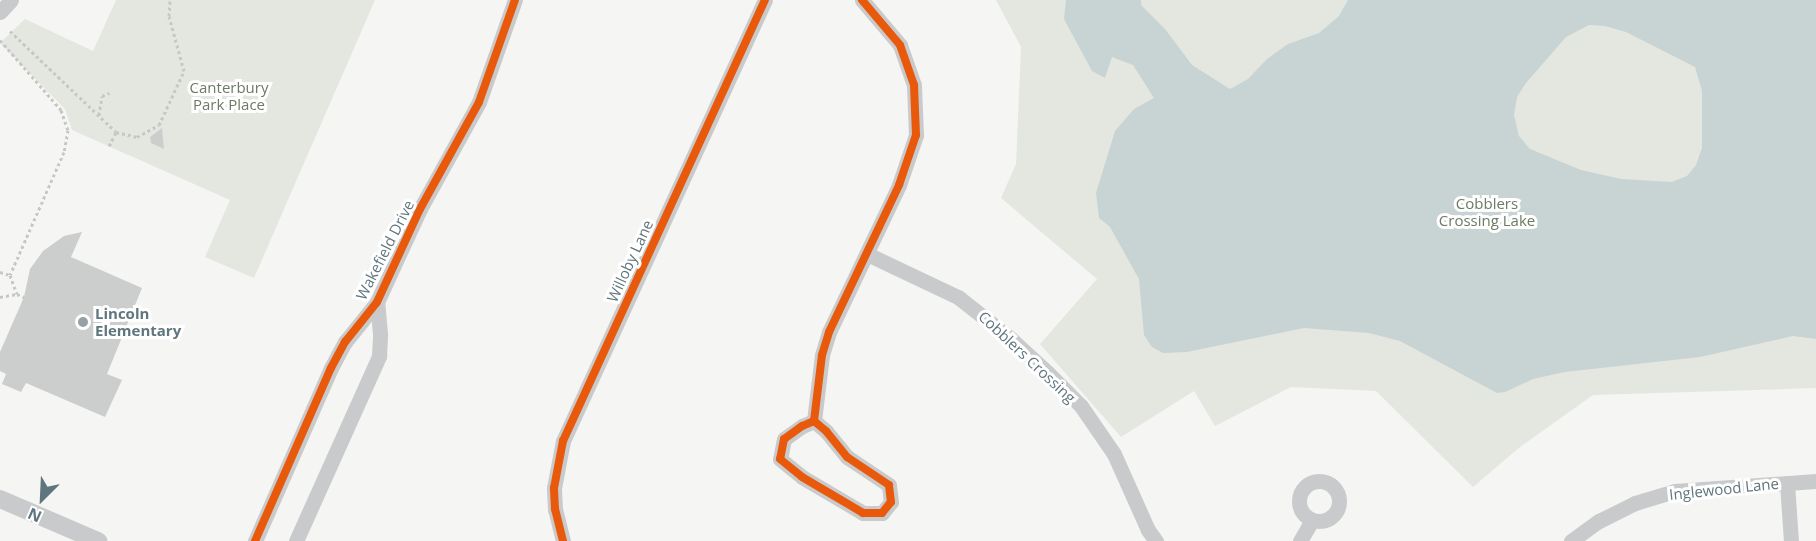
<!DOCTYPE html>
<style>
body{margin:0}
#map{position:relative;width:1816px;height:541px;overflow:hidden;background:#f5f5f3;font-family:"Open Sans",sans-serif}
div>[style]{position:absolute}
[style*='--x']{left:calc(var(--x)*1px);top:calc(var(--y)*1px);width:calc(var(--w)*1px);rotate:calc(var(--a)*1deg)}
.green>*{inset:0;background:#e4e7e0}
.water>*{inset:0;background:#c8d3d4}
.building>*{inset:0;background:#cccece}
.path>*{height:3px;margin-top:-1.5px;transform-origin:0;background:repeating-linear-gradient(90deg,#c6c8c8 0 3px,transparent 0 6px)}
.minor>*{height:15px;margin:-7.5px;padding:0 7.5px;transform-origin:7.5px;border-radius:7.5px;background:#c9cacb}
.minor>.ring{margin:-7.5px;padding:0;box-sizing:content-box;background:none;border:15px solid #c9cacb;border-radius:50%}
.tertiary>*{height:18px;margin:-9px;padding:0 9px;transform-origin:9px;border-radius:9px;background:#c9cacb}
.cycleway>*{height:8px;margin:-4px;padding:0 4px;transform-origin:4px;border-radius:4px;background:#e8590c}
.dots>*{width:16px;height:16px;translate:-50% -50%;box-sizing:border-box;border:3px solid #fff;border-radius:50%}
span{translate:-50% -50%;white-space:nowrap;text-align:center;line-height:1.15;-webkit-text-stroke:6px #fff;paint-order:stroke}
.park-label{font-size:15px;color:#6c7b63}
.street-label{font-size:15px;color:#60767e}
.poi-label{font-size:15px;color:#60767e;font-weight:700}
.left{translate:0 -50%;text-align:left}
.north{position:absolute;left:12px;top:469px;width:60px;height:60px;-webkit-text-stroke:4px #fff;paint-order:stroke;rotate:204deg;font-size:16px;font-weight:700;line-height:24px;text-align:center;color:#60767e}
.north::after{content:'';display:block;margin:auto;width:21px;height:27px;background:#60767e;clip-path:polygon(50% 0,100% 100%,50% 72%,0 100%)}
</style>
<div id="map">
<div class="green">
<div style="clip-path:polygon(116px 0,375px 0,254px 278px,205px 257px,230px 200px,72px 130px,65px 109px,0 43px,25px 19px,93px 51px)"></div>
<div style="clip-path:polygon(996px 0,1816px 0,1816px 388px,1593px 395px,1520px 447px,1473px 487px,1376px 391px,1291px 387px,1215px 426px,1194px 391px,1121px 437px,1040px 344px,1097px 279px,1001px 198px,1016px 164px,1021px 47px)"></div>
</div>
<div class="water">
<div style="clip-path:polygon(evenodd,1066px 0,1141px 0,1141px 5px,1165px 29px,1192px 65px,1230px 89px,1248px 79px,1267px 59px,1288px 44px,1319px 33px,1339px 16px,1348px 0,1816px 0,1816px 339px,1793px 336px,1700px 357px,1565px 372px,1533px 379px,1505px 392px,1497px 393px,1400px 341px,1369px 333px,1304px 328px,1187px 352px,1163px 353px,1152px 347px,1144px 335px,1139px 279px,1110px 227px,1099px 218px,1096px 193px,1115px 131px,1134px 109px,1154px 98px,1133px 65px,1112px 57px,1105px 78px,1092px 71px,1064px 19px,1066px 0,1589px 25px,1605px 26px,1626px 32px,1695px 67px,1702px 91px,1702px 148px,1696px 165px,1687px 176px,1672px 182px,1621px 179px,1581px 170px,1530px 149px,1519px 136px,1514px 115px,1517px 97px,1526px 83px,1566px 37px,1589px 25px)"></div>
</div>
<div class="building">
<div style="clip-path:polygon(162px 128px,164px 149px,151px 143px,150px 137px)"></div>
<div style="clip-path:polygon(82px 232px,71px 257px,142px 288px,107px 374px,122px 380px,105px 417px,26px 383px,21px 392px,2px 384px,6px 374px,0 371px,0 352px,24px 297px,30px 269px,43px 251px,64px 236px)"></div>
</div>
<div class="path">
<div style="--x:10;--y:31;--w:146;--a:43.6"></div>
<div style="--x:116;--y:132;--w:22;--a:13"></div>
<div style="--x:137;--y:137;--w:25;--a:-29"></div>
<div style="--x:159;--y:125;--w:60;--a:-65.2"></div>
<div style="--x:184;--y:71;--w:57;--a:-105.3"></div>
<div style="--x:169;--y:16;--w:16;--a:-86"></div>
<div style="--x:0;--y:40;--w:93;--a:48.9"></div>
<div style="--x:61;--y:110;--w:21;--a:71"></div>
<div style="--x:68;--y:130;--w:22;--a:100"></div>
<div style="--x:64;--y:152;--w:134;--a:113.7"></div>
<div style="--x:99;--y:115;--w:19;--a:-81"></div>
<div style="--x:102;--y:96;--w:8;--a:-23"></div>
<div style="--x:109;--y:146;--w:16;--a:-63"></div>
<div style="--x:0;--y:272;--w:10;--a:17"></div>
<div style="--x:10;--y:275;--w:20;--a:70"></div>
<div style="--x:0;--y:297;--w:17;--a:-10"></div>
<div style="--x:17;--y:294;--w:8;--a:23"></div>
</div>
<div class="minor">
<div style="--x:0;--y:12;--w:16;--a:-47"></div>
<div style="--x:867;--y:254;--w:101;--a:25.3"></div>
<div style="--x:958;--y:297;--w:68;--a:38.4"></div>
<div style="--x:1011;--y:339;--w:50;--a:42.6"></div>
<div style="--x:1048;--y:373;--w:47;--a:45"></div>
<div style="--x:1081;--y:406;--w:58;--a:55.5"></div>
<div style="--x:1114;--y:454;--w:83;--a:65.9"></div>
<div style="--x:1148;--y:530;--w:14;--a:54"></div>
<div style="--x:814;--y:421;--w:13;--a:157"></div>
<div style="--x:802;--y:426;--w:22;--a:144"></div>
<div style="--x:784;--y:439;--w:20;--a:101"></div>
<div style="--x:780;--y:459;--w:28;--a:39"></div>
<div style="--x:802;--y:477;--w:71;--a:30.5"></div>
<div style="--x:863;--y:513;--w:19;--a:0"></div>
<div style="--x:882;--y:513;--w:14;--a:-51"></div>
<div style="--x:891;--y:502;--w:17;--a:-97"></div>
<div style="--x:889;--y:485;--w:50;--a:-146.3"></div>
<div style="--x:847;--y:457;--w:33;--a:-129"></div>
<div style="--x:826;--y:431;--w:16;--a:-140"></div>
<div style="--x:814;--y:421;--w:66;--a:-83.1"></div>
<div style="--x:822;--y:355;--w:24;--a:-73"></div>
<div style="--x:829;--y:332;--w:163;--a:-64.5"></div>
<div style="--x:899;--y:185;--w:53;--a:-71.2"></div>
<div style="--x:916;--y:135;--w:50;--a:-92.3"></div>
<div style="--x:914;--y:85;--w:42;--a:-109.3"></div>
<div style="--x:900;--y:45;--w:59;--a:-130.2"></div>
<div class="ring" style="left:1299px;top:481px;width:25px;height:25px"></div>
<div style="--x:1787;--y:483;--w:58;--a:86.1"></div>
<div style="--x:255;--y:541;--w:189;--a:-66.3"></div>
<div style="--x:331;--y:368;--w:30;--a:-62"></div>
<div style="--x:345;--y:342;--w:51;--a:-51.3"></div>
<div style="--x:377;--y:302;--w:102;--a:-65.2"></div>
<div style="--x:420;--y:209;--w:122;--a:-61.1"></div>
<div style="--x:479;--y:102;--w:108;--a:-70.6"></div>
<div style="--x:296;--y:541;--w:203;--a:-65.8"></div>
<div style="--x:379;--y:356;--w:22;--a:-87"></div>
<div style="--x:380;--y:334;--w:32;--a:-95"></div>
<div style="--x:563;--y:541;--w:33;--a:-104"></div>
<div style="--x:555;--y:509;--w:21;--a:-93"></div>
<div style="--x:554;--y:488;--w:48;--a:-79.2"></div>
<div style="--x:563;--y:441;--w:485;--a:-65.4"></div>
<div style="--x:1300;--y:541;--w:24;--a:-60"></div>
<div style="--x:1571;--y:541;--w:34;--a:-36"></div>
<div style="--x:1599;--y:521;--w:40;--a:-26.6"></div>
<div style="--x:1635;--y:503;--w:42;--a:-16.7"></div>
<div style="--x:1675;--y:491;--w:141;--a:-4.1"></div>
</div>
<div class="tertiary">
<div style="--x:0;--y:499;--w:107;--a:23.2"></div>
</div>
<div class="cycleway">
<div style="--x:814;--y:421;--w:13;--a:157"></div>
<div style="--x:802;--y:426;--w:22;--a:144"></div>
<div style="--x:784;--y:439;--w:20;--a:101"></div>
<div style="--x:780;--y:459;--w:28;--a:39"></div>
<div style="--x:802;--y:477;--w:71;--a:30.5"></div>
<div style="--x:863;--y:513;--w:19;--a:0"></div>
<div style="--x:882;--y:513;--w:14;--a:-51"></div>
<div style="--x:891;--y:502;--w:17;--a:-97"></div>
<div style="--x:889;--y:485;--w:50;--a:-146.3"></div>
<div style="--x:847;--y:457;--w:33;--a:-129"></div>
<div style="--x:826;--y:431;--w:16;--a:-140"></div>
<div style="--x:814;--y:421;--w:66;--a:-83.1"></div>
<div style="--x:822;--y:355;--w:24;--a:-73"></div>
<div style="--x:829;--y:332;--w:163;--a:-64.5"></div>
<div style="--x:899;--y:185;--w:53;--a:-71.2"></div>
<div style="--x:916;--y:135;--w:50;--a:-92.3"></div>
<div style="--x:914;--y:85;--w:42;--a:-109.3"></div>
<div style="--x:900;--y:45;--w:59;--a:-130.2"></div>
<div style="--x:255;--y:541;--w:189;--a:-66.3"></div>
<div style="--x:331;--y:368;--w:30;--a:-62"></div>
<div style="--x:345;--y:342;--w:51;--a:-51.3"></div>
<div style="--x:377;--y:302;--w:102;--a:-65.2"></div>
<div style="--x:420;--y:209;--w:122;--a:-61.1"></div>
<div style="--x:479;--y:102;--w:108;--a:-70.6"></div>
<div style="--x:563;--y:541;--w:33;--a:-104"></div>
<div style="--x:555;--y:509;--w:21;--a:-93"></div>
<div style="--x:554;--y:488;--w:48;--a:-79.2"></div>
<div style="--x:563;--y:441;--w:485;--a:-65.4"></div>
</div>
<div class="dots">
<div style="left:83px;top:322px;background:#94a2a7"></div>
</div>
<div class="park-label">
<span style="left:229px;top:96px">Canterbury<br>Park Place</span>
<span style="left:1487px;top:212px">Cobblers<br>Crossing Lake</span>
</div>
<div class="street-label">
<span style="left:385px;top:250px;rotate:-63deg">Wakefield Drive</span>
<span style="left:630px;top:261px;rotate:-65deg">Willoby Lane</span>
<span style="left:1027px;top:357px;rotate:43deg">Cobblers Crossing</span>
<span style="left:1724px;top:489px;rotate:-6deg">Inglewood Lane</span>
</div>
<div class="poi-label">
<span class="left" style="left:95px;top:322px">Lincoln<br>Elementary</span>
</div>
<div class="north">N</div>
</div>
